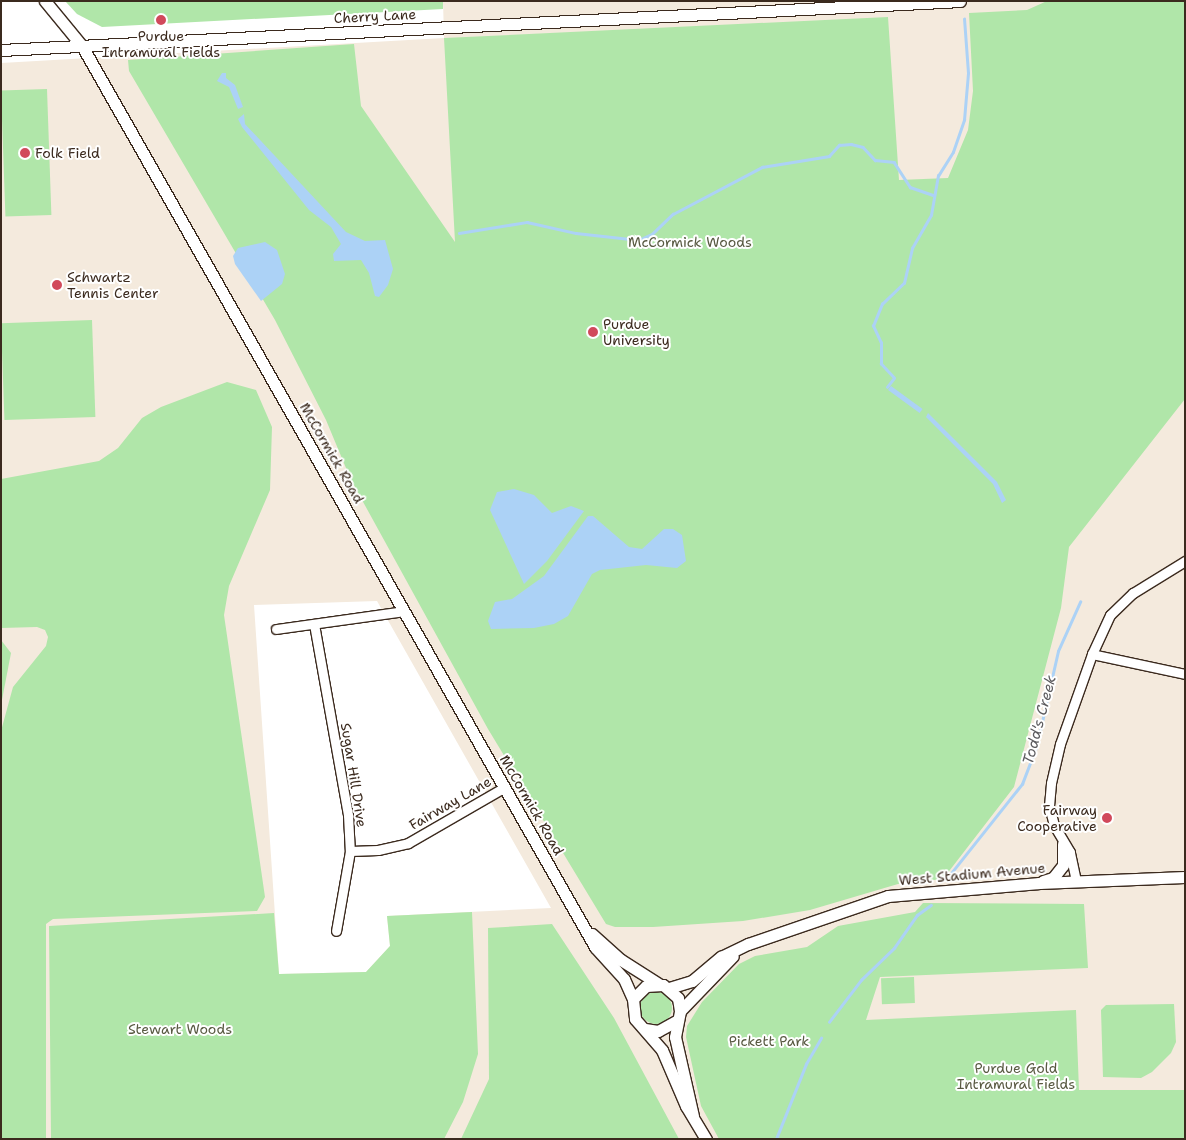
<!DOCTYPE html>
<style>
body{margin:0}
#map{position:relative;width:1186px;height:1140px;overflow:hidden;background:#fff;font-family:"Shantell Sans",sans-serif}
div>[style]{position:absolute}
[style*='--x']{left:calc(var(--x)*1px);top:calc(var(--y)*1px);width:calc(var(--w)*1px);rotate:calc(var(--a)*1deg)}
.built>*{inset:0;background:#f4eadd}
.green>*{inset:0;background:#b0e6a9;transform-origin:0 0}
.round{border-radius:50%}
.water>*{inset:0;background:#acd2f6;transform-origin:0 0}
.stream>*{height:2.5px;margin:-1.25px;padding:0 1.25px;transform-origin:1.25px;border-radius:1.25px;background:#acd2f6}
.roads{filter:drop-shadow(1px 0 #3b2a1e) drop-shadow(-1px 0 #3b2a1e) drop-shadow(0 1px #3b2a1e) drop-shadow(0 -1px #3b2a1e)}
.street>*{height:9px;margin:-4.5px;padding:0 4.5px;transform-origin:4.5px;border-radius:4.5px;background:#fff}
.secondary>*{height:11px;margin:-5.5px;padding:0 5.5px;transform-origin:5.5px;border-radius:5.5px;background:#fff}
.dots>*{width:14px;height:14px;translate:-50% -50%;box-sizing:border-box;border:2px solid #fff;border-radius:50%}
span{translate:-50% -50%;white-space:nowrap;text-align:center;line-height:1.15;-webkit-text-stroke:4px #fff;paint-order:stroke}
.street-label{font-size:14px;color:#3b2a1e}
.poi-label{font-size:14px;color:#3b2a1e}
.left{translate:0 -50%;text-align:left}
.right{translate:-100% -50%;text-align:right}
.park-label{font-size:14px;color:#585941}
.water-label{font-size:15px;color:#5d5c5f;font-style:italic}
.frame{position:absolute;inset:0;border:2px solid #3b2a1e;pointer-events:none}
</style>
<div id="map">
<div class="built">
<div style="clip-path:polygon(evenodd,443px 1px,1185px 1px,1185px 1139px,1px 1139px,1px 63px,444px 38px,443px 1px,377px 601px,551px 908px,387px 916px,390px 946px,366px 972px,279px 974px,254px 605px,377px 601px)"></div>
</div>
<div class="green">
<div style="clip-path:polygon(65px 1px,443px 1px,443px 9px,102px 27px,77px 14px)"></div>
<div style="clip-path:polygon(1047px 1px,1185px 1px,1185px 399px,1069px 547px,1061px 608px,1014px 787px,943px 879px,898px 884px,810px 910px,743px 921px,653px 927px,615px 927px,606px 924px,488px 729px,351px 480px,326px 420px,275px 320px,129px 71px,128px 60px,354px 44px,361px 106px,455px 242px,444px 38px,888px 17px,899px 180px,948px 178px,968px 130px,973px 91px,969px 13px,1027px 10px)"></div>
<div style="left:47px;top:89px;width:126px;height:46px;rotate:88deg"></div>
<div style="left:92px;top:320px;width:97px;height:91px;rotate:88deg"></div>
<div style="clip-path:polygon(227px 382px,256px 390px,272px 427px,270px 490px,229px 586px,224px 615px,265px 897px,257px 911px,53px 919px,46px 924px,46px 1139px,1px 1139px,1px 731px,13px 687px,46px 646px,48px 637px,45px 630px,37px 627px,1px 628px,1px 479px,99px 461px,118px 448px,142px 418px,161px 407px)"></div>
<div style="clip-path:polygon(1px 640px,11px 653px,1px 705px)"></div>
<div style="clip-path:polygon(923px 903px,1084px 904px,1088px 968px,880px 977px,866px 1020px,1076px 1010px,1079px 1090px,1185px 1090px,1185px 1139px,719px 1139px,701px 1106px,686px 1037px,687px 1026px,702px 1002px,739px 964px,755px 956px,807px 947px,838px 926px,915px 912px)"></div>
<div style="clip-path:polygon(472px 912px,478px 1054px,463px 1102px,444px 1139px,51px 1139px,49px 926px,274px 913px,279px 974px,366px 972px,390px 946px,387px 916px)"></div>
<div style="clip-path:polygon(552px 924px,614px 1018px,679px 1139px,461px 1139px,489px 1079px,488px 928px)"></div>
<div style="left:914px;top:977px;width:26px;height:33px;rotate:88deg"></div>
<div class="round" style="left:640px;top:992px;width:32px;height:32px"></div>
<div style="clip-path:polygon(1174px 1004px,1176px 1042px,1171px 1053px,1152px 1072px,1141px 1078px,1103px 1077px,1101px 1010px,1106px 1005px)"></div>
</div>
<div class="water">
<div style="clip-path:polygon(222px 73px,226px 73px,226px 78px,235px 85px,243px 107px,238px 109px,229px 87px,217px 81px)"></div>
<div style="clip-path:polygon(244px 114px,245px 124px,346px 232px,365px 241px,385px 240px,393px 269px,388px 285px,379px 297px,375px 296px,369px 273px,361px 260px,334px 261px,333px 254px,341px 244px,331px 227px,309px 210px,242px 127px,238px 119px)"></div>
<div style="clip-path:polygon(265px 242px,277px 250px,285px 274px,282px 284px,261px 301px,235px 264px,233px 256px,238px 248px)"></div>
<div style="left:891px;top:386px;width:39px;height:5px;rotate:36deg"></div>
<div style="clip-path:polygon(928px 413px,997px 482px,1006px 500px,1002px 503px,993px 484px,926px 417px)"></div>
<div style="clip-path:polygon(514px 489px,534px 495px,552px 513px,571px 506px,584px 511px,547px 561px,524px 584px,490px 510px,497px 492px)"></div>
<div style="clip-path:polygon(588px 516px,593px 516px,629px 547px,642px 549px,664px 529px,673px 529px,682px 535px,686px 561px,677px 568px,646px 565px,600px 570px,592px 574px,568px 616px,554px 624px,534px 628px,491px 629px,488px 621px,495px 602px,512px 599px,544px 576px)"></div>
</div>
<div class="stream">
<div style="--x:459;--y:233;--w:69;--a:-9.2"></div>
<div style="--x:527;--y:222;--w:50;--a:12.7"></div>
<div style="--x:576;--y:233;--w:63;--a:6.3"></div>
<div style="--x:639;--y:240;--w:14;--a:-25"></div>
<div style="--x:652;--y:234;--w:29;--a:-44"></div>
<div style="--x:673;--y:214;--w:101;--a:-27.8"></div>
<div style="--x:762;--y:167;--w:68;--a:-9.3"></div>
<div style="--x:829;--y:156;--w:15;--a:-48"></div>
<div style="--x:839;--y:145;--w:12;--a:-5"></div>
<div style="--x:851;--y:144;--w:12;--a:14"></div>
<div style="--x:863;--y:147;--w:18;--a:47"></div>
<div style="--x:875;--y:160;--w:19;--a:6"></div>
<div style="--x:894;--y:162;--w:30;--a:57"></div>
<div style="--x:910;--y:187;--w:24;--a:19"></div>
<div style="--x:887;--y:387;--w:11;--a:-52"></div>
<div style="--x:894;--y:378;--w:19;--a:-133"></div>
<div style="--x:881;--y:364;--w:21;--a:-90"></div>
<div style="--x:881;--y:343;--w:19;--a:-115"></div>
<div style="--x:873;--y:326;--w:24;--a:-68"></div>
<div style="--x:882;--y:304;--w:30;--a:-44"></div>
<div style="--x:904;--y:283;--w:36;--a:-77"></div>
<div style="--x:912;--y:248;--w:38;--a:-60"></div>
<div style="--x:931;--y:215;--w:40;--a:-80"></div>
<div style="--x:938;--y:176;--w:28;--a:-58"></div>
<div style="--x:953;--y:152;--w:34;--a:-71"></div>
<div style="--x:964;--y:120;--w:47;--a:-85.1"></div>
<div style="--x:968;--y:73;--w:54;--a:-94.2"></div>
<div style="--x:948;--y:877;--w:119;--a:-51.5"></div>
<div style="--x:1022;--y:784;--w:39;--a:-69"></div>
<div style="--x:1036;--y:748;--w:99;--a:-77.2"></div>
<div style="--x:1058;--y:651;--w:54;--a:-65.8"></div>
<div style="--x:829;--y:1022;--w:53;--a:-52.7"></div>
<div style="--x:861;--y:980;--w:46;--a:-44.1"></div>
<div style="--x:894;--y:948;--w:40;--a:-55.1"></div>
<div style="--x:917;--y:915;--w:17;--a:-36"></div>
<div style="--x:776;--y:1139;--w:81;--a:-68.2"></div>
<div style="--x:806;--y:1064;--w:30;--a:-60"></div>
</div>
<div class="roads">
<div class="street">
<div style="--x:314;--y:624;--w:194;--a:79.9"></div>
<div style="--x:348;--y:815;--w:36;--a:87"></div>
<div style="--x:350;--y:851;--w:81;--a:99.9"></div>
<div style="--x:276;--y:629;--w:129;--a:-8"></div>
<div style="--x:1092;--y:654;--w:95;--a:12.1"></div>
<div style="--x:350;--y:851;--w:28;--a:-2"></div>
<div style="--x:378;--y:850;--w:31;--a:-13"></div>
<div style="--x:408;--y:843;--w:112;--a:-30"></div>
<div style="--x:1076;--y:881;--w:30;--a:-102"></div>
<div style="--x:1070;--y:852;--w:31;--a:-121"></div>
<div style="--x:1054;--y:825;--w:20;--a:-105"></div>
<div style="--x:1049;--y:806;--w:23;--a:-85"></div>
<div style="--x:1051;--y:783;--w:40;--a:-77"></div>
<div style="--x:1060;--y:744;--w:96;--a:-70.4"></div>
<div style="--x:1092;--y:654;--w:43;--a:-65.2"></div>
<div style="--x:1110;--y:615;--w:32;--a:-44"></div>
<div style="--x:1133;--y:593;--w:61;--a:-31.6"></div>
</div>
<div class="secondary">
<div style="--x:45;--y:1;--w:58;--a:50.6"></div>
<div style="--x:82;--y:46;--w:1037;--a:60.34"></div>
<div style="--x:595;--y:947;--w:43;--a:47.8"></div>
<div style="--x:624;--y:979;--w:22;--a:66"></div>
<div style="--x:1;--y:50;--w:960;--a:-2.92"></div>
<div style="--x:1043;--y:881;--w:10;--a:-17"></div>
<div style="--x:1053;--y:878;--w:16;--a:-52"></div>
<div style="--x:1063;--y:865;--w:21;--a:-90"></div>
<div style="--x:592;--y:934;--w:39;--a:42"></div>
<div style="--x:621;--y:960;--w:45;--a:32.3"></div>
<div style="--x:669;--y:988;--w:24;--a:-17"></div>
<div style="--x:692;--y:981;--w:38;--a:-40"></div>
<div style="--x:721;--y:957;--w:30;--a:-26"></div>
<div style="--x:748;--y:944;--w:148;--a:-18.9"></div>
<div style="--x:888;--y:896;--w:152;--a:-4.9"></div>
<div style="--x:1039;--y:883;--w:146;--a:-2.4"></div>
<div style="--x:680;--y:1011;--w:76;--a:-46.1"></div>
<div style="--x:645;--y:1029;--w:13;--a:9"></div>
<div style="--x:658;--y:1031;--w:21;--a:-29"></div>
<div style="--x:693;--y:1116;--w:81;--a:-102.8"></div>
<div style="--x:675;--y:1037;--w:26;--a:-79"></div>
<div style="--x:680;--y:1011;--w:13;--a:-99"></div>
<div style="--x:678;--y:998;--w:20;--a:-139"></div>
<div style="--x:663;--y:985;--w:17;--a:177"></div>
<div style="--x:646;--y:986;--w:18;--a:135"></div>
<div style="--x:633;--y:999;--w:20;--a:84"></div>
<div style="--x:635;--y:1019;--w:41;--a:48.9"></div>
<div style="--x:662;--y:1050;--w:61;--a:66.8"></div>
<div style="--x:686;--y:1106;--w:39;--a:59"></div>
</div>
</div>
<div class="dots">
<div style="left:161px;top:20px;background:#d1495b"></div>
<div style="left:25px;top:153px;background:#d1495b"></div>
<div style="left:57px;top:285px;background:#d1495b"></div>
<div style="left:593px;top:332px;background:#d1495b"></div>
<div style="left:1107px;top:818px;background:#d1495b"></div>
</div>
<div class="street-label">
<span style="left:375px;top:16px;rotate:-3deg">Cherry Lane</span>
<span style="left:332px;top:453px;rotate:60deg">McCormick Road</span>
<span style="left:354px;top:775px;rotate:81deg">Sugar Hill Drive</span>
<span style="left:450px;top:803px;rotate:-30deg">Fairway Lane</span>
<span style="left:532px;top:805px;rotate:60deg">McCormick Road</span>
<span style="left:972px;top:874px;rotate:-5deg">West Stadium Avenue</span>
</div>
<div class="poi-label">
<span style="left:161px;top:44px">Purdue<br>Intramural Fields</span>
<span class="left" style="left:35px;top:153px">Folk Field</span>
<span class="left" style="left:67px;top:285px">Schwartz<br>Tennis Center</span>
<span class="left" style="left:603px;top:332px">Purdue<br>University</span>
<span class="right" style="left:1097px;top:818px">Fairway<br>Cooperative</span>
</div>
<div class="park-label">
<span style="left:690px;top:242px">McCormick Woods</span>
<span style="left:180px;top:1029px">Stewart Woods</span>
<span style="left:769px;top:1041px">Pickett Park</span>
<span style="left:1016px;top:1076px">Purdue Gold<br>Intramural Fields</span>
</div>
<div class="water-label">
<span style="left:1040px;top:720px;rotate:-75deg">Todd's Creek</span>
</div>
<div class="frame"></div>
</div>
